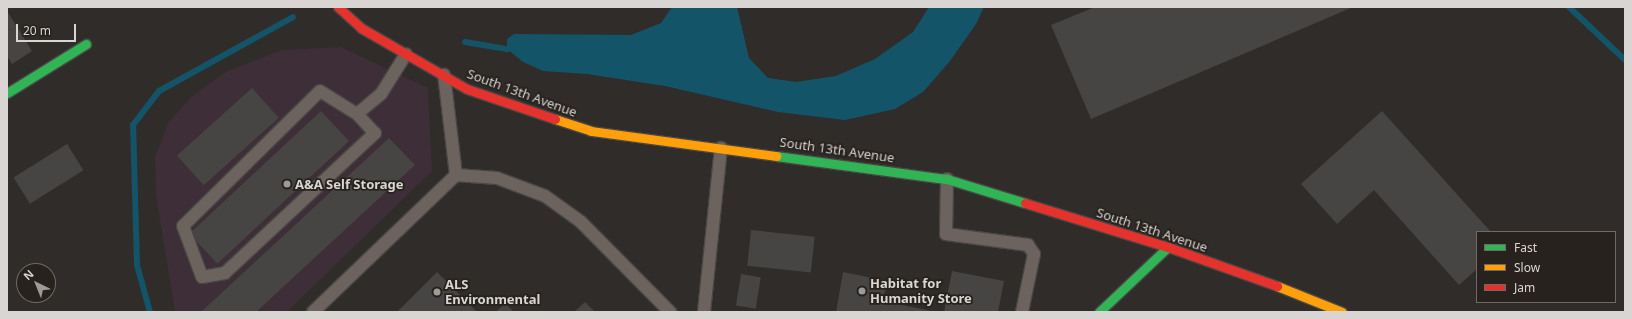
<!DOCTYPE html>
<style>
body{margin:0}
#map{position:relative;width:1632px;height:319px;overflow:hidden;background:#2f2c29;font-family:"Noto Sans",sans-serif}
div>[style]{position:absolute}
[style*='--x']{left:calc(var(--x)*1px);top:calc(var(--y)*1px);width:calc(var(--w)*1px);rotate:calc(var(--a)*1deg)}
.commercial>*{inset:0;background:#3d2e37}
.water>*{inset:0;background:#145469}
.stream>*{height:6px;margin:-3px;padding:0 3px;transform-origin:3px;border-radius:3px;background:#145469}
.building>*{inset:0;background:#474543;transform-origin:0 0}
.roads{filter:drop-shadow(1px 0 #494745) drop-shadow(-1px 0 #494745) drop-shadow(0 1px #494745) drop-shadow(0 -1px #494745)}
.lane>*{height:12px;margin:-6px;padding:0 6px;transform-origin:6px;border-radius:6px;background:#6c635f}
.fast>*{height:9px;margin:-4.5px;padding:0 4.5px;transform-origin:4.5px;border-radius:4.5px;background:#30b455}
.slow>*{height:9px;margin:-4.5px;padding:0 4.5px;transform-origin:4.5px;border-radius:4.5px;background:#ff9f0a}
.jam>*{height:9px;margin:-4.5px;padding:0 4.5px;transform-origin:4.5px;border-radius:4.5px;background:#e5322d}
.dots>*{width:11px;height:11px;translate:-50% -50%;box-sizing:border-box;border:2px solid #27221d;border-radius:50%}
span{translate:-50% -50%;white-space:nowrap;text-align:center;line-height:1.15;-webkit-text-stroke:3.5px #27221d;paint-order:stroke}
.street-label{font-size:13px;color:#d8d5d2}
.poi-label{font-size:13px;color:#d8d5d2;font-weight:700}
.left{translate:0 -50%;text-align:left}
.frame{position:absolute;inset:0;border:8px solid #d8d5d2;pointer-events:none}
.legend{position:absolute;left:1476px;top:231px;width:140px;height:72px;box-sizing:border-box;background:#27221d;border:1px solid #6e6a65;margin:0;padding:5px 7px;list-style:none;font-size:12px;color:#d8d5d2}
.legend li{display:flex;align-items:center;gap:8px;height:20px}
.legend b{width:20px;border:1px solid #6e6a65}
.north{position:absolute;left:16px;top:263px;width:40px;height:40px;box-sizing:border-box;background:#27221d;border:1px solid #6e6a65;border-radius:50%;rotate:317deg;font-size:11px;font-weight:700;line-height:16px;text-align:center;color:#d8d5d2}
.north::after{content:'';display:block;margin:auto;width:14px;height:18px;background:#9d9a97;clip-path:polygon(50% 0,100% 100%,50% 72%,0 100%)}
.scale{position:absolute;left:16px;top:24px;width:60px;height:18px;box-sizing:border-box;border:2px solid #d8d5d2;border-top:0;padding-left:5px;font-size:12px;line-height:14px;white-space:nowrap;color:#d8d5d2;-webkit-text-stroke:3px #27221d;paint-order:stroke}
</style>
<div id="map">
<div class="commercial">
<div style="clip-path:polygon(341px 47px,428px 88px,432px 171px,287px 312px,175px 312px,156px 196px,155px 157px,168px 123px,191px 97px,227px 71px,282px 50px)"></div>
</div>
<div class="water">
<div style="clip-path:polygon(672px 7px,737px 7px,749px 58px,768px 78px,796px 82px,836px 76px,875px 59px,913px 32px,929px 7px,984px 7px,976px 24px,950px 61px,923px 92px,895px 109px,845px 120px,778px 112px,665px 86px,587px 74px,543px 71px,523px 62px,507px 49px,507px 39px,514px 34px,631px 35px,661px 23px)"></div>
</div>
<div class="stream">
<div style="--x:1569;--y:7;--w:77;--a:43.4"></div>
<div style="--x:465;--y:42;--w:43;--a:9.5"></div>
<div style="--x:150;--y:312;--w:49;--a:-105.5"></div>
<div style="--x:137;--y:265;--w:140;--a:-91.6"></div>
<div style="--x:133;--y:125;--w:43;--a:-52.6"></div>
<div style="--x:159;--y:91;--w:153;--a:-28.9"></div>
</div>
<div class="building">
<div style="clip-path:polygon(1095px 7px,1353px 7px,1091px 119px,1051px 25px)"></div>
<div style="clip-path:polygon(7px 11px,32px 51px,12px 64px,7px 56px)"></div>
<div style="left:252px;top:88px;width:40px;height:101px;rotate:48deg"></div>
<div style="left:321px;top:111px;width:41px;height:180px;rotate:47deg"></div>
<div style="clip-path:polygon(1382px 111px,1491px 232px,1477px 232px,1477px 269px,1459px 285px,1374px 190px,1337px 224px,1301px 184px)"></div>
<div style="clip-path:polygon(389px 138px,415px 165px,256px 312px,201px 312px)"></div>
<div style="left:67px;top:144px;width:31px;height:63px;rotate:58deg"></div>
<div style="left:751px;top:230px;width:64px;height:36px;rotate:6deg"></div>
<div style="clip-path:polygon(952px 271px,1004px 281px,998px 312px,944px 312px)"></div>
<div style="clip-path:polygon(437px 272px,477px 312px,397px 312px)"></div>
<div style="clip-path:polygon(843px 272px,887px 281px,883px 301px,936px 312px,836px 312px)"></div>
<div style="left:741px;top:274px;width:20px;height:32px;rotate:9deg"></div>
<div style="clip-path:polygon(585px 302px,595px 312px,574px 312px)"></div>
<div style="clip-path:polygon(505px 303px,514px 312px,496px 312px)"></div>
</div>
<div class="roads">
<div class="lane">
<div style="--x:357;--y:114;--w:26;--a:47"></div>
<div style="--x:375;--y:133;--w:205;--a:137"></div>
<div style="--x:225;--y:273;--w:23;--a:170"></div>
<div style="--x:202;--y:277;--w:54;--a:-110.4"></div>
<div style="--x:183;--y:226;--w:192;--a:-44.6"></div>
<div style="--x:320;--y:91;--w:44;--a:31.9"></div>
<div style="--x:357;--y:114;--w:31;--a:-40"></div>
<div style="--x:381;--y:94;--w:47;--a:-58"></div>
<div style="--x:456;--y:175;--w:41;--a:4.2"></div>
<div style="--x:497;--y:178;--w:51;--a:20.6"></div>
<div style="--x:545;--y:196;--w:44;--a:35.8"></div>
<div style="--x:581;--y:222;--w:127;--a:45.3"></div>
<div style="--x:947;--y:179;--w:55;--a:91"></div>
<div style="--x:946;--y:234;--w:83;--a:7.6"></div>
<div style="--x:1028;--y:245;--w:11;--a:56"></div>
<div style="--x:1034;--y:254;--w:59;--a:101.7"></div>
<div style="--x:313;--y:312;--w:198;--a:-43.8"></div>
<div style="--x:456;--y:175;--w:101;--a:-96.8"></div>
<div style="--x:704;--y:312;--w:165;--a:-84.1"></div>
</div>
<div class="fast">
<div style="--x:7;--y:93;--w:93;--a:-31.8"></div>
<div style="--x:776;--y:156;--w:173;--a:7.7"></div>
<div style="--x:947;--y:179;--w:82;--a:17.1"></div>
<div style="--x:1099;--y:312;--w:95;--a:-43.3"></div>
</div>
<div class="slow">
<div style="--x:555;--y:119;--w:38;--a:18"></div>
<div style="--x:591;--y:131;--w:187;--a:7.7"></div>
<div style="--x:1277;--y:286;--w:70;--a:21.8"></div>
</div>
<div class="jam">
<div style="--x:338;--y:7;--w:31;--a:42"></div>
<div style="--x:361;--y:28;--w:122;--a:29.9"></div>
<div style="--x:467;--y:89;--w:93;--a:18.8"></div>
<div style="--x:1025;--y:203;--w:150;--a:17.1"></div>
<div style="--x:1168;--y:247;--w:116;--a:19.7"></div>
</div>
</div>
<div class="dots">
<div style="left:287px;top:184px;background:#9d9a97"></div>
<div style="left:862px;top:291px;background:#9d9a97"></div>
<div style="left:437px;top:292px;background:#9d9a97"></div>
</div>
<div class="street-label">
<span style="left:522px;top:93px;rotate:20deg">South 13th Avenue</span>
<span style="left:837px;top:150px;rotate:8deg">South 13th Avenue</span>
<span style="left:1152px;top:230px;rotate:18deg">South 13th Avenue</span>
</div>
<div class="poi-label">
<span class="left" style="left:295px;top:184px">A&amp;A Self Storage</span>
<span class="left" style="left:870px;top:291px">Habitat for<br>Humanity Store</span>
<span class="left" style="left:445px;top:292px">ALS<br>Environmental</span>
</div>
<div class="frame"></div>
<ul class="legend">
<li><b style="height:5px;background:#30b455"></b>Fast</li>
<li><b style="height:5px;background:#ff9f0a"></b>Slow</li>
<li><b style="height:5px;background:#e5322d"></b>Jam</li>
</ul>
<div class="north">N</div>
<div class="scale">20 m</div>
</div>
